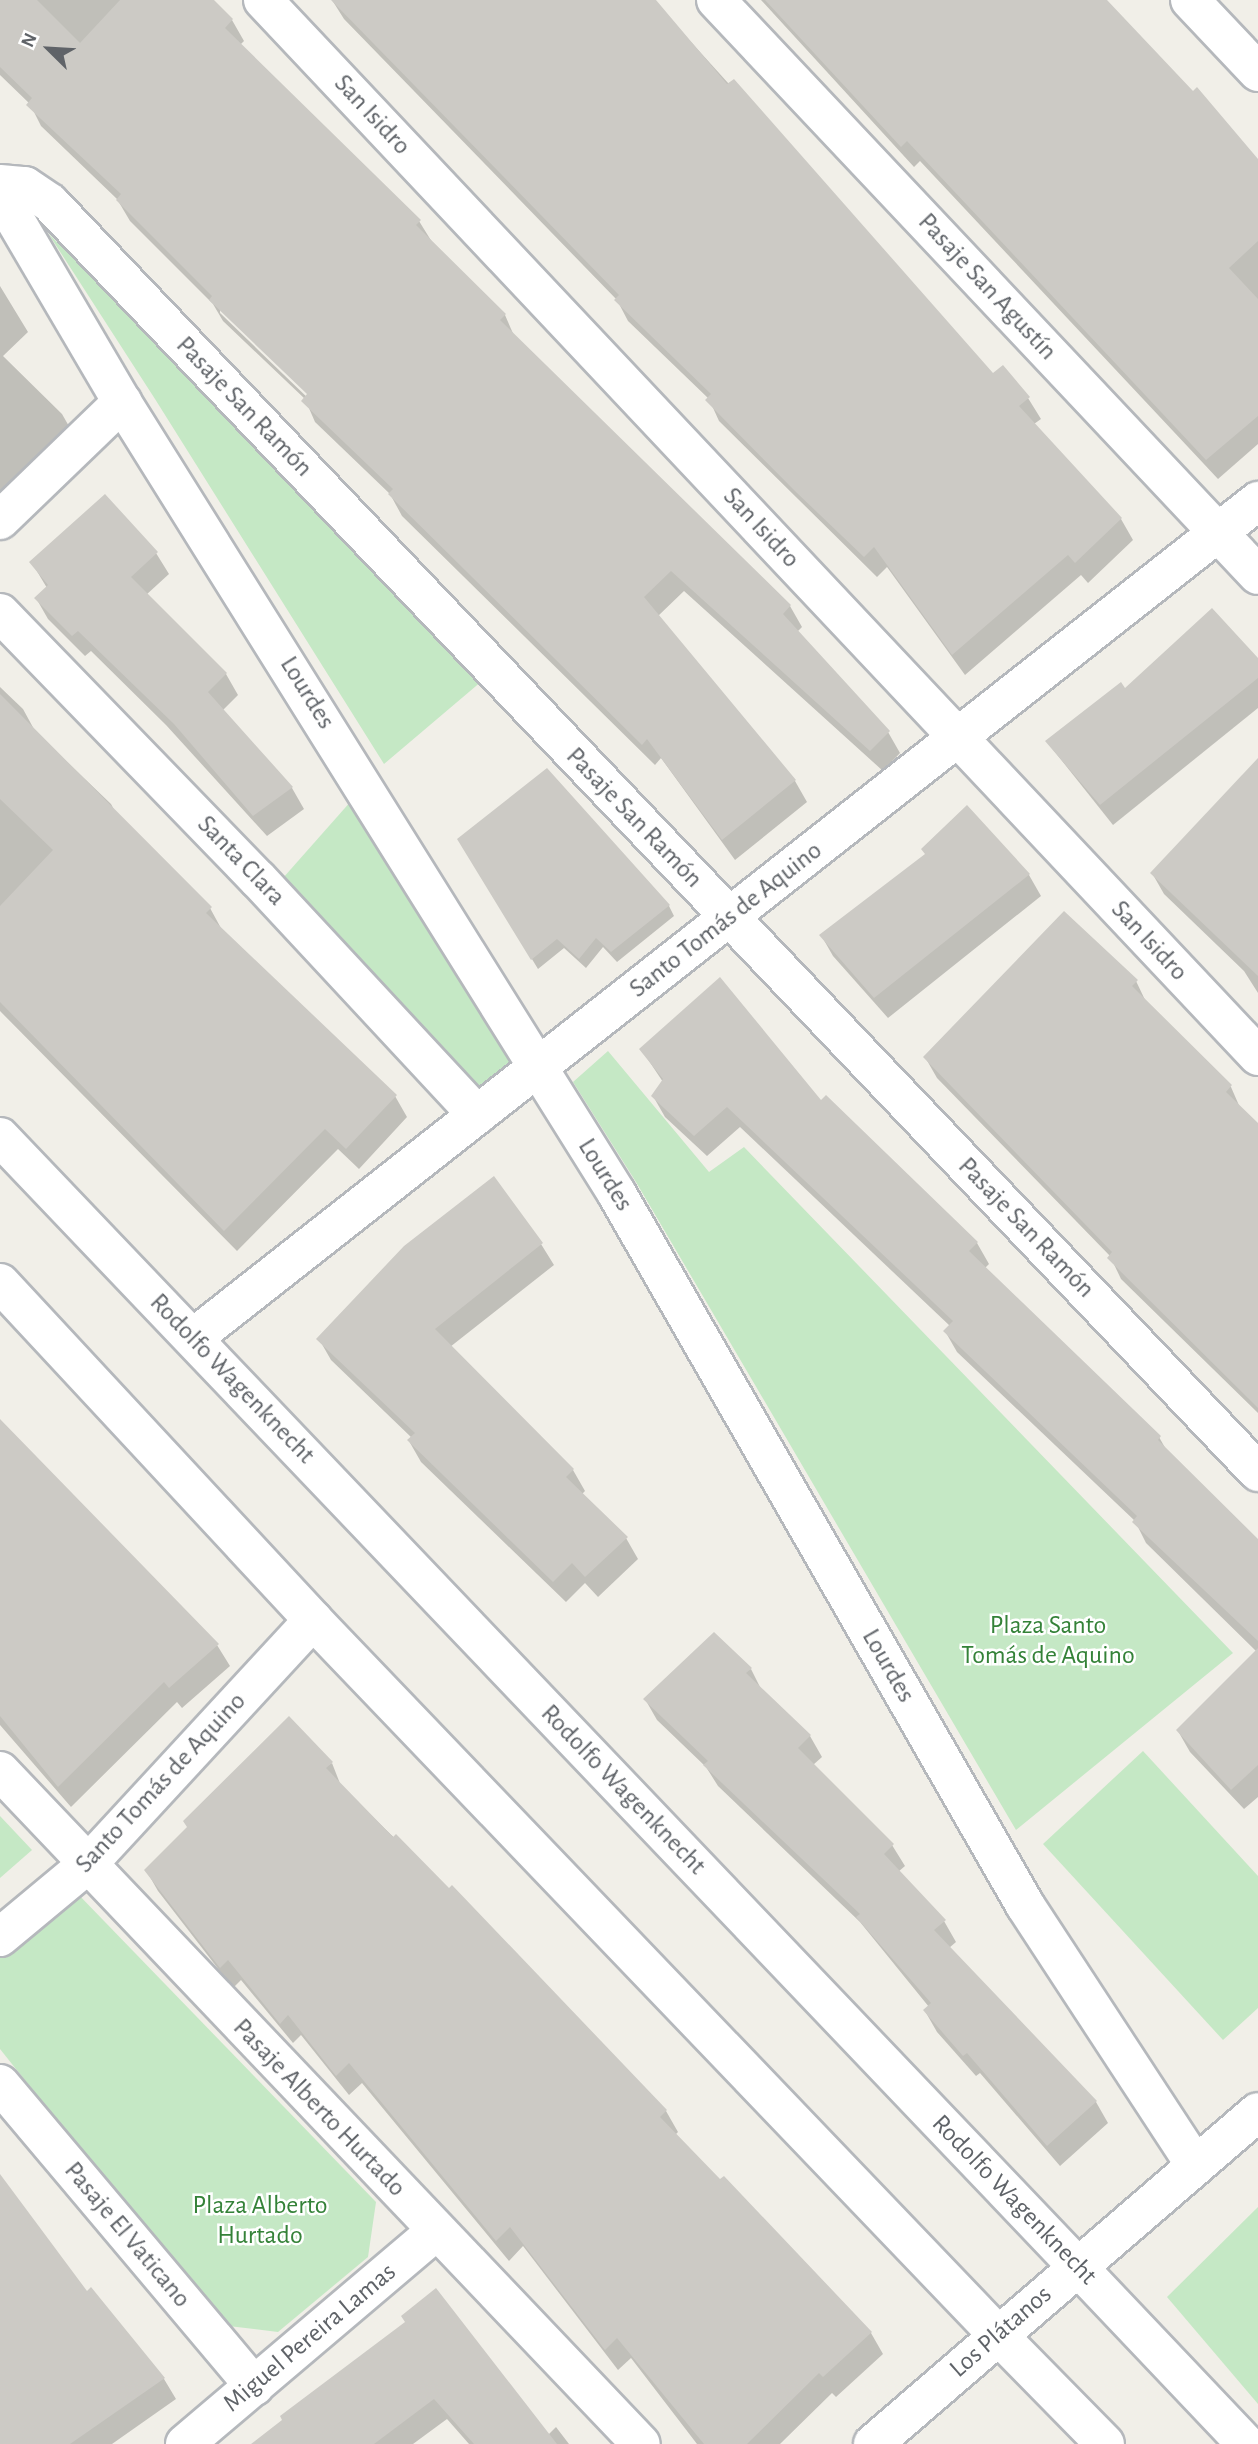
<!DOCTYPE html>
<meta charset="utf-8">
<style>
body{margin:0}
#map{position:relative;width:1258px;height:2444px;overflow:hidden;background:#f1efe8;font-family:"Alegreya Sans",sans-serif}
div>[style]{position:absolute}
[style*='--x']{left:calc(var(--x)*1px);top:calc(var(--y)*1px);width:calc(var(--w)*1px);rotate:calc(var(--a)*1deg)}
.green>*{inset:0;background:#c5e8c5}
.shadow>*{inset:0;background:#0003}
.building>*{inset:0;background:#cccac5}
.roads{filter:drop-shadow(2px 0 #b5b8bc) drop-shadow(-2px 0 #b5b8bc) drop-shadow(0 2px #b5b8bc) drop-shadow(0 -2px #b5b8bc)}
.street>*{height:38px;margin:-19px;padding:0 19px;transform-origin:19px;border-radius:19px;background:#fff}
.secondary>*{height:38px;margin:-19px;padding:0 19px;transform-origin:19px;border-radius:19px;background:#fff}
span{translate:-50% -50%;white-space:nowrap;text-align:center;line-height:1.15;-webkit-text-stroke:5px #fff;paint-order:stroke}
.street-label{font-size:26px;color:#5f6368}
.park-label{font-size:26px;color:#348238}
.north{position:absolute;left:14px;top:14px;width:70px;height:70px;-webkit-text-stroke:5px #fff;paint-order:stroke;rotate:294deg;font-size:19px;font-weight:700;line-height:28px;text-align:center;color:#5f6368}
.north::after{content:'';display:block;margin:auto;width:24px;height:32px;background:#5f6368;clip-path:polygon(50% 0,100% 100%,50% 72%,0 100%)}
</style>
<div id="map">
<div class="green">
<div style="clip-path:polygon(48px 233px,489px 675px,384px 764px,155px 399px)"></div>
<div style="clip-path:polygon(352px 800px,518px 1072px,483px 1095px,283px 878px)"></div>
<div style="clip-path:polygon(608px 1051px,709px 1172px,744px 1147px,1233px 1653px,1016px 1830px,636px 1182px,573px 1082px)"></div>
<div style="clip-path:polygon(1143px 1751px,1258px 1876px,1258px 2008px,1223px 2040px,1043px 1844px)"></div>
<div style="clip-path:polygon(0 1816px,32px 1850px,0 1878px)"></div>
<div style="clip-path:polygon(75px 1891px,376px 2202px,368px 2257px,278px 2332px,220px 2325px,0 2049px,0 1957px)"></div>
<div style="clip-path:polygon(1258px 2207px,1258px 2404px,1167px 2297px)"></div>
</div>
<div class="shadow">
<div style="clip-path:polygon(evenodd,0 0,212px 0,232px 20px,244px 41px,240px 45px,419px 221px,432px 242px,505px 315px,515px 338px,790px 606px,802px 627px,797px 632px,888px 732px,900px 753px,883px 771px,684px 591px,657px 617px,795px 781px,807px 802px,735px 860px,661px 758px,655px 765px,402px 516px,390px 494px,315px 422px,305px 399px,223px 321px,213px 304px,130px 221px,117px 199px,41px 126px,30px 104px,0 75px,0 0,220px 308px,315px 399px,312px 402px,220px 313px,220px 308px)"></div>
<div style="clip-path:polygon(332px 0,653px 0,993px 376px,1028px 398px,1041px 419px,1034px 424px,1121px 519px,1133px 540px,1088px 583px,1081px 575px,965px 675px,887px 567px,877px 577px,719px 421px,709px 399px,628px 321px,617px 300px,344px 19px)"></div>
<div style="clip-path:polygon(761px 0,1103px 0,1193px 93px,1197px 90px,1258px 161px,1258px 444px,1218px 479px,920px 161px,914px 167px)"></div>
<div style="clip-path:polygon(0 286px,28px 332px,3px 356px,62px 414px,74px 435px,0 503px)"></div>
<div style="clip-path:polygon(156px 553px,169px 574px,146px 595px,226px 674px,238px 695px,223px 710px,292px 788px,304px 809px,267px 836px,166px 725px,91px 651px,85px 656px,48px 619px,36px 598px,47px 588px,32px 563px)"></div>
<div style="clip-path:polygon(1258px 660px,1258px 708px,1113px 825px,1047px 742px,1125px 690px)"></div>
<div style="clip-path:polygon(0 687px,23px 709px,35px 731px,111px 804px,119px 819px,210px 908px,222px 930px,395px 1096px,407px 1117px,359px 1169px,338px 1149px,237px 1251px,0 1011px)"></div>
<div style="clip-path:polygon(1258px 761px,1258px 993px,1244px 971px,1164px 894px,1152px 873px)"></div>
<div style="clip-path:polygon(967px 808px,1029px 875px,1041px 896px,888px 1018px,833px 956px,821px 935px,926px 856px)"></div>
<div style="clip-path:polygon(459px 839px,669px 906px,674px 916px,617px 962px,603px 947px,586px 968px,564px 948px,538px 969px)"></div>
<div style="clip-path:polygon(1136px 981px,1147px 1004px,1231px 1087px,1241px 1110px,1258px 1127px,1258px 1413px,1121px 1279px,1110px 1256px,937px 1078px,925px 1057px)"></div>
<div style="clip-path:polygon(641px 1049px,821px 1103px,977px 1243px,989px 1264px,985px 1268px,1159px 1437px,1168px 1453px,1258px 1544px,1258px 1797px,1244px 1809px,1190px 1752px,1178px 1731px,1257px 1652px,1146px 1543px,1135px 1521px,957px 1352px,945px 1331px,950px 1326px,740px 1127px,707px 1156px,665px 1117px,653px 1096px,663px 1082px)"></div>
<div style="clip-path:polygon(541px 1244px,554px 1265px,450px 1347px,573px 1470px,585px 1491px,582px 1494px,626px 1538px,638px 1559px,598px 1597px,585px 1583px,566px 1602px,421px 1462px,409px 1441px,412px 1438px,331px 1360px,319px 1339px)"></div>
<div style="clip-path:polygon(0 1421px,217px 1645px,230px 1666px,182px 1708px,177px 1702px,71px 1807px,0 1725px)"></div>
<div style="clip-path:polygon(751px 1669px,762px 1691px,810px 1736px,822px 1757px,813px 1765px,892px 1845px,905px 1866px,898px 1872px,944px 1921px,956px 1942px,949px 1948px,1096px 2102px,1108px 2123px,1060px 2166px,980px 2073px,976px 2076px,937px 2032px,925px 2011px,929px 2007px,860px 1922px,718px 1786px,706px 1767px,657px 1720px,645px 1699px)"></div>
<div style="clip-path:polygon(332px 1763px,341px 1786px,449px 1891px,452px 1888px,666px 2111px,678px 2132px,675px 2135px,720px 2182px,723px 2179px,871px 2333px,883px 2354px,836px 2397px,832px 2393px,780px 2444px,697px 2444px,631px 2358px,618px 2370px,523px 2246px,509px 2261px,362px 2083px,349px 2095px,301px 2035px,293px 2043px,241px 1980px,233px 1988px,158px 1891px,146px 1870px)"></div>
<div style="clip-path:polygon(0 2177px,86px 2293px,164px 2379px,176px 2399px,112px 2444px,0 2444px)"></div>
<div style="clip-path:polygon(407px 2323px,548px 2435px,556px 2427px,569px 2444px,469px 2444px,447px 2419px,413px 2444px,254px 2444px)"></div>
</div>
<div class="building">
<div style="clip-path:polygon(0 0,37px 0,80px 43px,120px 0,214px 0,233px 19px,225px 28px,421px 220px,416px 225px,506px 314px,500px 320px,791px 605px,783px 614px,890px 731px,870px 751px,671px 571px,644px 597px,796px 780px,722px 840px,647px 739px,642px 745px,388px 494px,393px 489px,301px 401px,307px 394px,209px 300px,212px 296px,116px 200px,121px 194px,26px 105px,32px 98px,0 67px)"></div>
<div style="clip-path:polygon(331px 0,656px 0,727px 84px,734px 79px,993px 373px,1003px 365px,1030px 397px,1019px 406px,1122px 518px,1075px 563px,1068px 555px,952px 655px,874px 547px,864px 557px,796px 492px,705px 400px,711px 394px,614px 300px,619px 295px)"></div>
<div style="clip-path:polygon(765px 0,1107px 0,1193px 91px,1197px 87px,1258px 159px,1258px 241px,1229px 268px,1258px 299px,1258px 416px,1206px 460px,907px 141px,901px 147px)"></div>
<div style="clip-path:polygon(105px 494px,158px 552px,131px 577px,227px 673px,208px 692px,293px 787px,253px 816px,174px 724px,78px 631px,72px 636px,34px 598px,48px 585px,29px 562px)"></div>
<div style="clip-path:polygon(1212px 608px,1258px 658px,1258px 678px,1100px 805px,1045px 741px,1121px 682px,1125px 688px)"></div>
<div style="clip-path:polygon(0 694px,212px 907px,206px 913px,397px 1095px,346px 1149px,325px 1129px,224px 1231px,0 1002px,0 906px,53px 850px,0 799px)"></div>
<div style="clip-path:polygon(1258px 758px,1258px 976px,1150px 873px)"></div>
<div style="clip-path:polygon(547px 768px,670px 905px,611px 952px,596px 938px,579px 959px,557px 939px,531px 960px,457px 839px)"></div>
<div style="clip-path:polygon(967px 805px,1030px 874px,874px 998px,819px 935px,925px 854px,921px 849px)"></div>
<div style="clip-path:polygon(1064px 911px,1138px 980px,1132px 986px,1232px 1085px,1226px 1092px,1258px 1123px,1258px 1408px,1107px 1258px,1112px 1252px,923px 1057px)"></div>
<div style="clip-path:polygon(720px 977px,821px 1100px,826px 1095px,978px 1242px,969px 1251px,1161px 1436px,1158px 1440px,1258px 1539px,1258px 1641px,1132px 1522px,1137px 1516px,943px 1331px,953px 1321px,727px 1107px,694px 1136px,651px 1096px,663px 1079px,639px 1049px)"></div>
<div style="clip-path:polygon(494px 1176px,543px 1243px,435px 1329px,574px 1469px,566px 1477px,628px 1537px,585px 1577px,572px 1563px,553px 1582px,407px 1440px,415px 1433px,316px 1339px,404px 1246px)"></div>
<div style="clip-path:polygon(0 1419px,219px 1644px,169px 1688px,164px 1682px,58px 1787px,0 1716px)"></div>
<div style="clip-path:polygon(714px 1632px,752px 1668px,746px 1673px,811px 1735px,798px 1748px,894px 1844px,884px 1854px,946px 1920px,934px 1930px,1097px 2101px,1047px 2146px,967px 2053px,963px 2056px,923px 2010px,931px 2003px,856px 1917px,860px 1914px,703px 1765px,708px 1761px,643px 1699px)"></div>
<div style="clip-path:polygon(1258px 1648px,1258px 1765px,1231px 1790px,1176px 1730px)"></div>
<div style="clip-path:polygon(289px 1716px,333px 1762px,326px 1768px,393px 1837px,396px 1834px,449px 1888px,452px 1885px,667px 2110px,660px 2117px,720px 2179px,724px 2176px,872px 2332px,823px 2377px,819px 2373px,747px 2444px,704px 2444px,617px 2338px,605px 2350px,510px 2227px,496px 2241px,349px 2063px,336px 2076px,288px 2015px,280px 2024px,228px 1960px,220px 1968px,144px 1870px,187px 1827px,183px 1821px)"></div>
<div style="clip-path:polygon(0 2174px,87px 2291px,91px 2287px,165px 2378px,70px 2444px,0 2444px)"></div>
<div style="clip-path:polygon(436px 2288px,557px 2444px,474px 2444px,434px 2399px,374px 2444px,251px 2444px,282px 2420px,280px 2416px,405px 2322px,401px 2316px)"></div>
</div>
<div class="roads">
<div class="street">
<div style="--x:263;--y:0;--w:1451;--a:46.7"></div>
<div style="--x:716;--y:0;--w:790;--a:46.69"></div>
<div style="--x:1190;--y:0;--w:99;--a:46.6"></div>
<div style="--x:0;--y:184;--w:25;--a:5"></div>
<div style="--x:25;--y:186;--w:30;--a:34"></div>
<div style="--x:50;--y:203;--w:1752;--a:46.41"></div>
<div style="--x:0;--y:194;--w:241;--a:59.6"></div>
<div style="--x:122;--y:402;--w:934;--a:57.99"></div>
<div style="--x:617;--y:1194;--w:820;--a:60.15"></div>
<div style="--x:1025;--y:1905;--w:311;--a:56.8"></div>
<div style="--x:0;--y:520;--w:170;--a:-44"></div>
<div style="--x:0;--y:613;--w:371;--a:45.9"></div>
<div style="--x:258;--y:879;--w:322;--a:47.1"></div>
<div style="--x:193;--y:1338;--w:1355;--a:-38.16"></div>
<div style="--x:0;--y:1771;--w:929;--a:46.4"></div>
<div style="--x:0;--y:1937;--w:114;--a:-39.7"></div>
<div style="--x:88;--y:1864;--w:332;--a:-47.3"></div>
<div style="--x:0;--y:2084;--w:395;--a:49.9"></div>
<div style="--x:1077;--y:2266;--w:245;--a:46.5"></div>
<div style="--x:997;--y:2334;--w:154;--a:45.5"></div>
<div style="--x:185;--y:2444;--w:329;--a:-40.3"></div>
</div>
<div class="secondary">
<div style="--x:0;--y:1137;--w:1560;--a:46.35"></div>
<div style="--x:0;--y:1283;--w:460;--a:47.1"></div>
<div style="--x:313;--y:1620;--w:989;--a:46.23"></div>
<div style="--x:873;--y:2444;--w:508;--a:-40.77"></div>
</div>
</div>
<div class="street-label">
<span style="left:372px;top:115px;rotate:47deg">San Isidro</span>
<span style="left:987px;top:287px;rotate:47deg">Pasaje San Agustín</span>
<span style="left:244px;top:407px;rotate:46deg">Pasaje San Ramón</span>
<span style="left:761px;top:528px;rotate:47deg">San Isidro</span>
<span style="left:307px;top:693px;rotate:58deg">Lourdes</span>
<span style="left:634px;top:818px;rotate:46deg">Pasaje San Ramón</span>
<span style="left:241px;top:861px;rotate:46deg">Santa Clara</span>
<span style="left:726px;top:920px;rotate:-38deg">Santo Tomás de Aquino</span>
<span style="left:1149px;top:941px;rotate:47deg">San Isidro</span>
<span style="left:605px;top:1175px;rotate:58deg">Lourdes</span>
<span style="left:1026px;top:1228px;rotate:46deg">Pasaje San Ramón</span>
<span style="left:232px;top:1379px;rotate:46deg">Rodolfo Wagenknecht</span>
<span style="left:888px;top:1666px;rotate:60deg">Lourdes</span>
<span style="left:161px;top:1783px;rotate:-47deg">Santo Tomás de Aquino</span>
<span style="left:623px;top:1790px;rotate:46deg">Rodolfo Wagenknecht</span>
<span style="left:319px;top:2108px;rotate:46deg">Pasaje Alberto Hurtado</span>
<span style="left:1014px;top:2200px;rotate:46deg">Rodolfo Wagenknecht</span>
<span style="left:127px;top:2235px;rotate:50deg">Pasaje El Vaticano</span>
<span style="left:1001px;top:2332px;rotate:-41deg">Los Plátanos</span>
<span style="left:310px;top:2338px;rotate:-40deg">Miguel Pereira Lamas</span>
</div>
<div class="park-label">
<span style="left:1048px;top:1641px">Plaza Santo<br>Tomás de Aquino</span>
<span style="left:260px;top:2221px">Plaza Alberto<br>Hurtado</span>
</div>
<div class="north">N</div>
</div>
